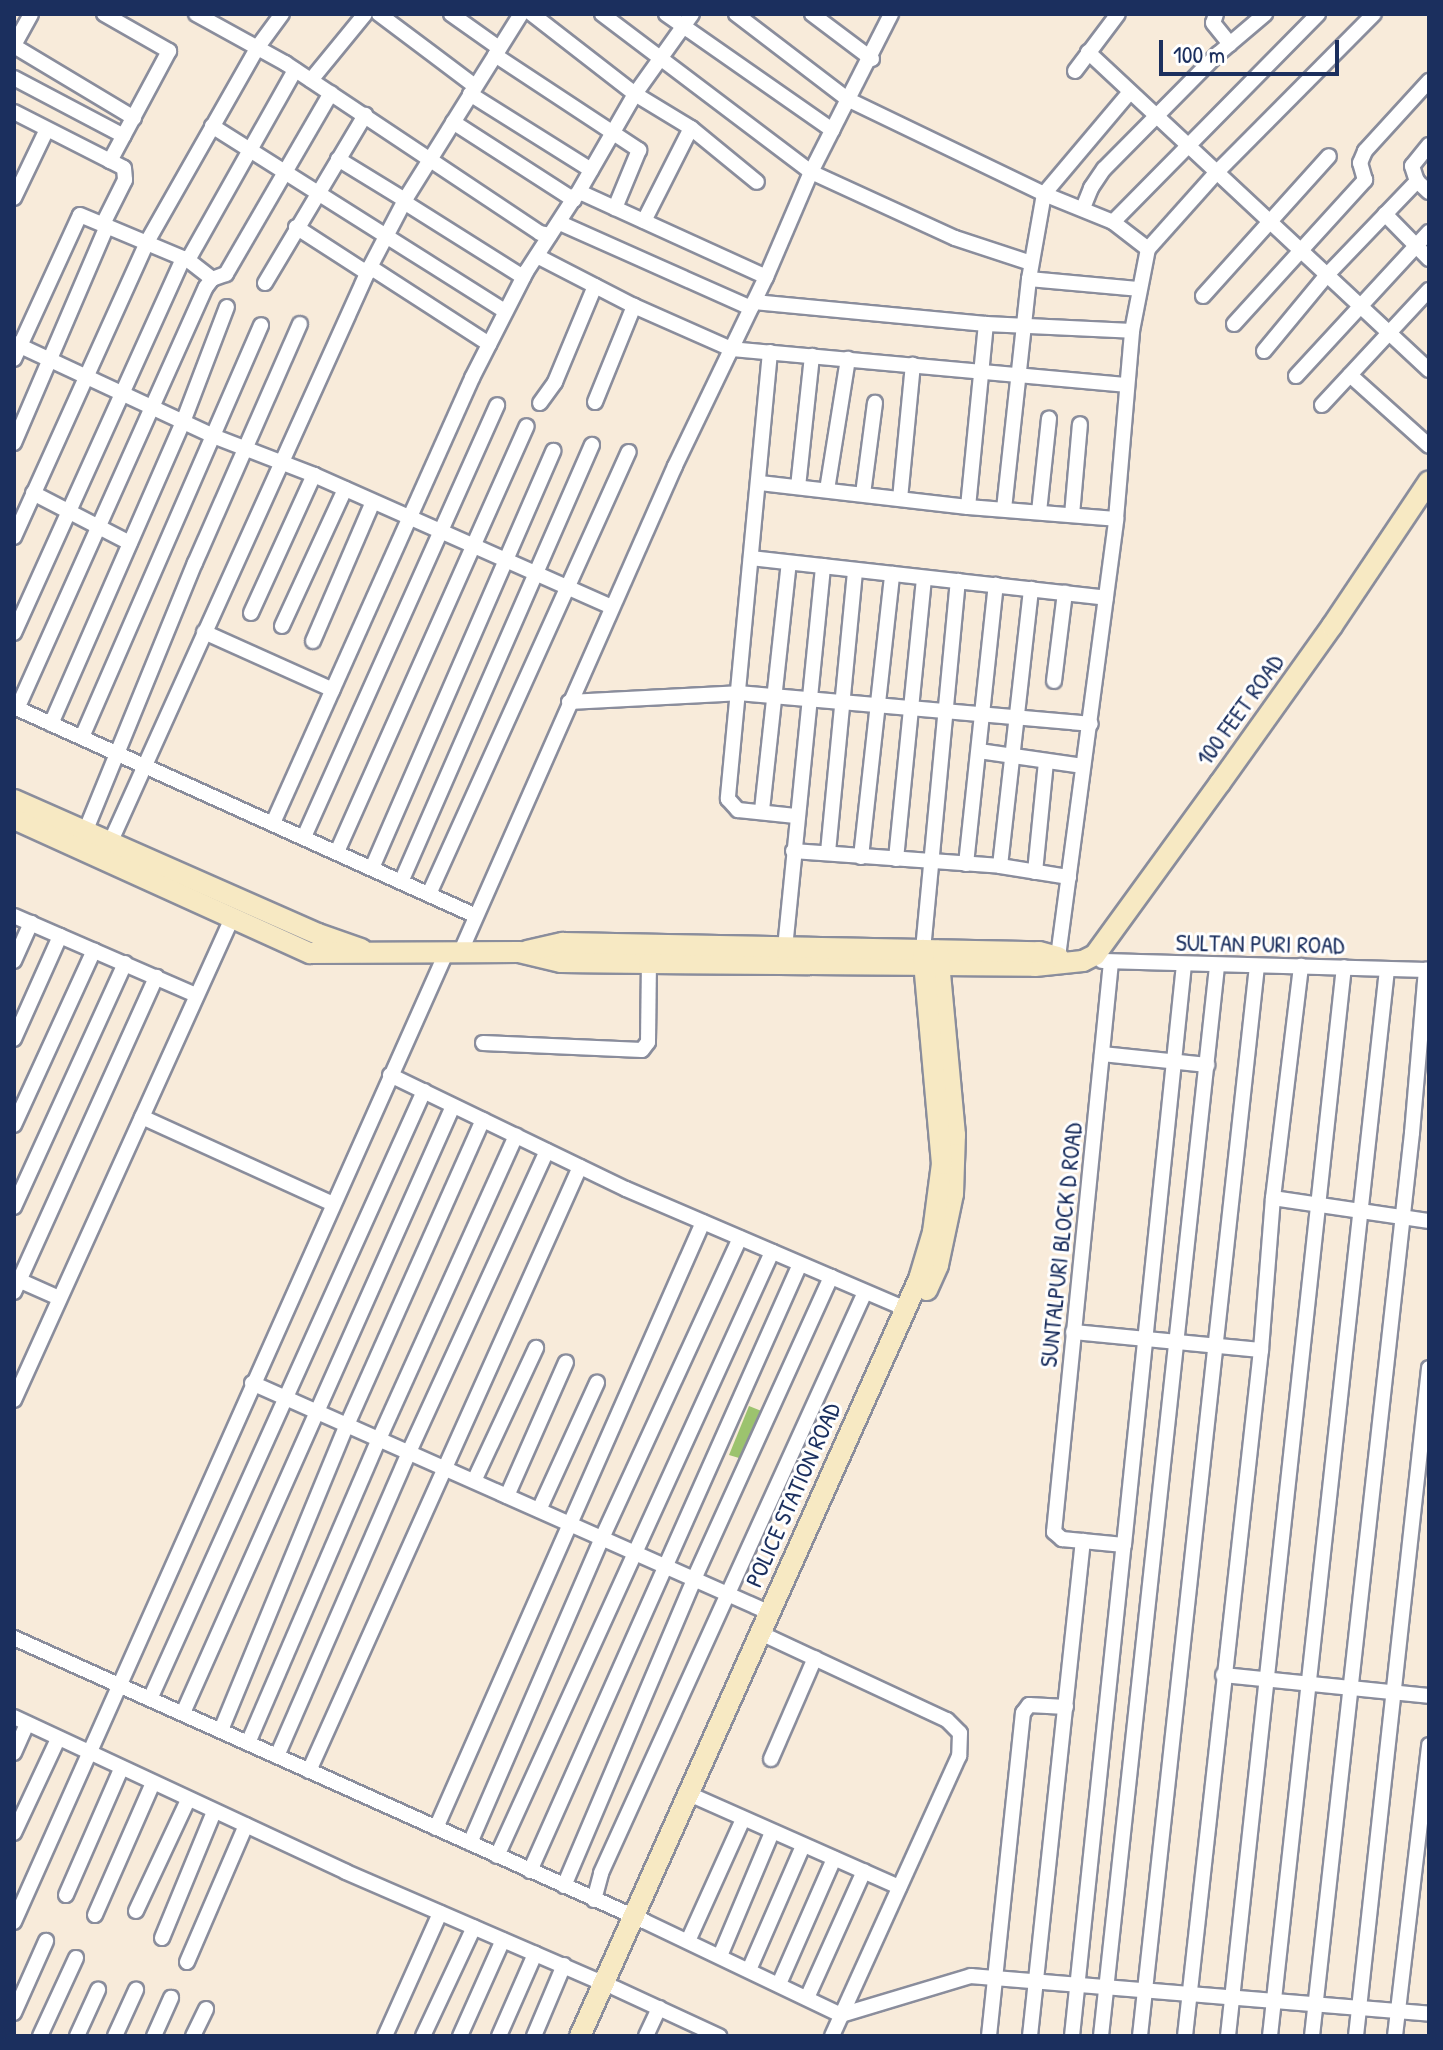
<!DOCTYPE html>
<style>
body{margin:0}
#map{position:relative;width:1443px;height:2050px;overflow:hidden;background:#f8ebda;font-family:"Patrick Hand",sans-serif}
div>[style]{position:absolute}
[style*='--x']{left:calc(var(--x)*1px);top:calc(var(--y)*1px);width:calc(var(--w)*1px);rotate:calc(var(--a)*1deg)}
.green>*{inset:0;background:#9cc36e}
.roads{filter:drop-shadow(2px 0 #8a8d9c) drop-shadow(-2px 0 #8a8d9c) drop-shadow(0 2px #8a8d9c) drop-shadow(0 -2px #8a8d9c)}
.street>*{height:14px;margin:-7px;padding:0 7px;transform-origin:7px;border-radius:7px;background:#fff}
.secondary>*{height:20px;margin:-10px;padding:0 10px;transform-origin:10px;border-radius:10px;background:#f7e9c3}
span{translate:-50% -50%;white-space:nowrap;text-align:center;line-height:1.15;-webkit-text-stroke:6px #fff;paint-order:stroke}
.street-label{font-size:24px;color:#1b2f5e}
.frame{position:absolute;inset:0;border:16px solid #1b2f5e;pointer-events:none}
.scale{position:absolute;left:1159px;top:40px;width:180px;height:36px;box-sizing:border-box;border:4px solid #1b2f5e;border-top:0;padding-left:10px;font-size:24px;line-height:28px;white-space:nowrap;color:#1b2f5e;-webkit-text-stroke:6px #fff;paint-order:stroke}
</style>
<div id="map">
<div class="green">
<div style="clip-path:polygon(749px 1406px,769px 1414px,739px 1458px,729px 1455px)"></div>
</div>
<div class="roads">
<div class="street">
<div style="--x:104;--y:14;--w:75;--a:29.6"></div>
<div style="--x:169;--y:51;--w:125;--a:118.2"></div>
<div style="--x:196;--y:14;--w:102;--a:28.8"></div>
<div style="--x:285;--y:63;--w:306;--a:33.7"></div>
<div style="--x:540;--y:233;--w:10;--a:11"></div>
<div style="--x:379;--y:14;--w:120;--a:36.9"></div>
<div style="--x:451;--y:14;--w:59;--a:35.3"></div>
<div style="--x:532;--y:14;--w:130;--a:37.8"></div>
<div style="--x:635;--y:94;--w:66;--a:31.3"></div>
<div style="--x:691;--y:128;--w:85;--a:39.3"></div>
<div style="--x:602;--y:14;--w:262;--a:37.1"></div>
<div style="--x:811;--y:172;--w:158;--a:24.6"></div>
<div style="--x:955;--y:238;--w:80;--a:18.2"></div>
<div style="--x:666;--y:14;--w:203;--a:34.9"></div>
<div style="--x:736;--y:14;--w:140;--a:37.4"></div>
<div style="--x:847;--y:99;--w:219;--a:25.7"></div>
<div style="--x:1044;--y:194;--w:74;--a:22.1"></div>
<div style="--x:1113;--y:222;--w:44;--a:37.6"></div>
<div style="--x:812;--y:14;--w:75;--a:36.9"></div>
<div style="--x:1216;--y:14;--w:9;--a:108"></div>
<div style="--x:1213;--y:23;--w:27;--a:51"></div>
<div style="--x:14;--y:45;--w:35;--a:-61"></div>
<div style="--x:14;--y:46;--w:140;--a:31"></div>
<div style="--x:1088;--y:52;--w:466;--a:43"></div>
<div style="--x:495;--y:55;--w:173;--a:33.4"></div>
<div style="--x:639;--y:150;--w:63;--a:112.5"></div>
<div style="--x:1075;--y:71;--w:71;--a:-53"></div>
<div style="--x:14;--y:78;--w:124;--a:27.8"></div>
<div style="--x:311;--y:80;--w:85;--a:-50.7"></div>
<div style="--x:470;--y:94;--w:143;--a:32.1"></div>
<div style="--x:14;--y:112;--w:123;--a:27"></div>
<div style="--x:124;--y:168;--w:12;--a:85"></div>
<div style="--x:125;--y:180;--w:49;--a:116.6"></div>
<div style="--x:453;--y:122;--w:144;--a:32.8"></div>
<div style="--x:212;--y:126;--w:347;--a:32.3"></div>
<div style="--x:1429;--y:145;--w:27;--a:129"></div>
<div style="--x:1412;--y:166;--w:16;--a:72"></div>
<div style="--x:1417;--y:181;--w:16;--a:43"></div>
<div style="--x:338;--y:159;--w:79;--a:31.5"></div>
<div style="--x:578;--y:193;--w:114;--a:-60.1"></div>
<div style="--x:635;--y:94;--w:98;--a:-54.5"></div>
<div style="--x:14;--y:198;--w:76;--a:-64.4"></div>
<div style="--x:404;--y:202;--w:141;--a:32.2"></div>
<div style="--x:1083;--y:208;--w:22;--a:-68"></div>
<div style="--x:1091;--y:188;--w:23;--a:-56"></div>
<div style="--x:1104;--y:169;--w:162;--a:-45.3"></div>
<div style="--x:1218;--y:54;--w:62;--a:-40.4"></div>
<div style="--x:1385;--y:214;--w:63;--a:45.6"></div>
<div style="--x:644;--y:221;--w:104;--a:-63.2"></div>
<div style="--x:1113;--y:222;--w:292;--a:-45.4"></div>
<div style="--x:560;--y:223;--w:209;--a:24"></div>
<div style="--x:296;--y:227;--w:85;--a:32.9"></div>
<div style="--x:537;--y:256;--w:109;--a:27.3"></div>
<div style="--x:634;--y:306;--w:106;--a:23.9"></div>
<div style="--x:731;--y:349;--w:397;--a:5.2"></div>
<div style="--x:188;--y:260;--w:31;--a:38"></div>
<div style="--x:370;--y:267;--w:142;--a:32.9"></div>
<div style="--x:1029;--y:279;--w:109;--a:5.2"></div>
<div style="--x:265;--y:283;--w:196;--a:-59.2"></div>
<div style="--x:1203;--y:296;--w:188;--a:-48"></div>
<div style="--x:754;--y:302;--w:233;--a:5.4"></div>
<div style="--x:986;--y:324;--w:146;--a:2.7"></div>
<div style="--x:1234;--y:324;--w:195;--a:-47.7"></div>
<div style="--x:1365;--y:180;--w:18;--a:-106"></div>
<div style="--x:1360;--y:163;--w:13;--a:-67"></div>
<div style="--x:1365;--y:151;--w:95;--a:-47.6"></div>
<div style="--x:14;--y:343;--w:220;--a:25"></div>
<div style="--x:213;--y:436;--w:108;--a:21.1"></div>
<div style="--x:314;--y:475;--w:326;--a:23.9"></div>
<div style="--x:1264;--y:351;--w:97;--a:-50.4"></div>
<div style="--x:1326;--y:276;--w:132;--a:-46.2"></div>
<div style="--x:770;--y:352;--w:449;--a:95.4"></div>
<div style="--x:728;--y:799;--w:15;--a:48"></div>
<div style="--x:738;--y:810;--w:58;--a:5.9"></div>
<div style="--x:14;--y:359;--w:158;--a:-65.4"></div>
<div style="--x:80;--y:215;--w:112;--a:22.7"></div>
<div style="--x:1350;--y:375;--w:106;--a:41.9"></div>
<div style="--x:1296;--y:376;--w:196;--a:-47.3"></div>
<div style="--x:595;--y:402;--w:104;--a:-67.9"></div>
<div style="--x:540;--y:403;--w:26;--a:-54"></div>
<div style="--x:555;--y:382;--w:104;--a:-67.4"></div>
<div style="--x:1322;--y:405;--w:157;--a:-47.1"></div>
<div style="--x:14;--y:443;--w:236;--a:-66.8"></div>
<div style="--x:760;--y:483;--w:209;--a:6.6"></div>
<div style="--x:968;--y:507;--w:148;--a:4.6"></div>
<div style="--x:798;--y:487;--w:132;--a:-83.9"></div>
<div style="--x:827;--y:490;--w:133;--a:-80.9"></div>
<div style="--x:33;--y:493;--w:109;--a:27.3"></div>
<div style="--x:863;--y:494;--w:92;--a:-82.5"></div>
<div style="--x:900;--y:499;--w:135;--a:-84.5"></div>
<div style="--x:968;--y:507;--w:184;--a:-84.4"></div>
<div style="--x:1004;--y:509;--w:231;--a:-83.8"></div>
<div style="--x:1029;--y:279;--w:86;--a:-80"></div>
<div style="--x:1044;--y:194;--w:133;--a:-49.9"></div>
<div style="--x:1039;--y:512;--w:94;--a:-83.9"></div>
<div style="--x:1072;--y:515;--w:91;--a:-85"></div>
<div style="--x:14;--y:537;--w:324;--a:-65.7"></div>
<div style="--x:147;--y:242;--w:223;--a:-60.4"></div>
<div style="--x:257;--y:48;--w:42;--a:-53.7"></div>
<div style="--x:751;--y:558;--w:357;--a:6.4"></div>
<div style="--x:251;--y:613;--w:152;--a:-65.5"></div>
<div style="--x:282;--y:626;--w:151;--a:-65.3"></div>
<div style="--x:204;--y:632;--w:141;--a:24.2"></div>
<div style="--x:14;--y:633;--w:411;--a:-65.7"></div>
<div style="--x:183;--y:258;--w:5;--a:22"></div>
<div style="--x:188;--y:260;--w:218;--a:-60.6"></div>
<div style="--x:313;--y:641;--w:151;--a:-66.7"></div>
<div style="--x:1054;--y:681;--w:89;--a:-82.9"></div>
<div style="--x:569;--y:702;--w:169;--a:-3"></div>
<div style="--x:738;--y:693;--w:354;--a:5"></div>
<div style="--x:14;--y:707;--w:505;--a:24.33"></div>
<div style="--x:17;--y:709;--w:462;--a:-65.9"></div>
<div style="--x:206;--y:287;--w:10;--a:-53"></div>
<div style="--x:212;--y:279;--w:15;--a:-20"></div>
<div style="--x:226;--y:274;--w:209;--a:-59.9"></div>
<div style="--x:51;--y:724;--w:330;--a:-66.4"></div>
<div style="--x:183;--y:422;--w:123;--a:-69.1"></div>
<div style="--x:82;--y:737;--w:449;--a:-66.5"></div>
<div style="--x:979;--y:751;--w:105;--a:8.2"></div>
<div style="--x:762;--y:810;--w:248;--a:-83.8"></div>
<div style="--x:273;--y:823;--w:487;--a:-65.9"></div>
<div style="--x:472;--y:378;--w:119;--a:-63"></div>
<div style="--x:526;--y:272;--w:92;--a:-57"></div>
<div style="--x:576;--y:195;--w:6;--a:-18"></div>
<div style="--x:582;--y:193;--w:202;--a:24.5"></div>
<div style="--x:85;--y:832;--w:291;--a:-67.8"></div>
<div style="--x:195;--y:563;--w:261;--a:-66.3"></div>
<div style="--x:304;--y:837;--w:473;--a:-65.9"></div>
<div style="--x:110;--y:843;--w:632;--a:-65.71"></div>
<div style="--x:370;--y:267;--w:78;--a:-62.4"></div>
<div style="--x:406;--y:198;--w:217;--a:-58"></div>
<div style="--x:793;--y:851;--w:208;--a:4.1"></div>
<div style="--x:1000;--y:866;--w:70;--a:9.1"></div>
<div style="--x:337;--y:852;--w:466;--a:-66"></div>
<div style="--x:828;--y:852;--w:283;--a:-84.5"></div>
<div style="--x:861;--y:857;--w:285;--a:-83.7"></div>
<div style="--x:896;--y:859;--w:282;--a:-84.3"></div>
<div style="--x:966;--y:864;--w:281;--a:-83.9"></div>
<div style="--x:1000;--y:866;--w:279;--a:-83.6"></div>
<div style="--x:372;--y:868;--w:455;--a:-66.5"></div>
<div style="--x:1035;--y:872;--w:111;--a:-84.3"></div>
<div style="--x:401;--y:882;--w:477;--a:-66.4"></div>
<div style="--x:429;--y:894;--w:485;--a:-65.7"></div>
<div style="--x:14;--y:916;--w:198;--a:23.5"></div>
<div style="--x:785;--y:948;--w:384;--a:-84.3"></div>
<div style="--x:923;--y:950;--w:371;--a:-84.6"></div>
<div style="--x:461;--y:951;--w:530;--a:-66.19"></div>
<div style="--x:675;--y:466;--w:210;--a:-64.3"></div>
<div style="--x:766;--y:277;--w:114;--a:-66.8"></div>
<div style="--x:811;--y:172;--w:177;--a:-63.1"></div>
<div style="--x:14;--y:961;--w:42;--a:-65.9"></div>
<div style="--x:1102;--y:961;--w:327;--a:1.6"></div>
<div style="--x:1111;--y:962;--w:573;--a:95.71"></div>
<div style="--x:1054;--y:1532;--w:11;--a:41"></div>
<div style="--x:1062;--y:1539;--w:62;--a:5.5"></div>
<div style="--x:1124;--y:1545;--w:584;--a:-84.1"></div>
<div style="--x:1057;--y:964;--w:449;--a:-82.4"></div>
<div style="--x:1116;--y:519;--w:189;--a:-85.1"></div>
<div style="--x:1132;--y:331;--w:84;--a:-79"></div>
<div style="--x:1148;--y:249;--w:102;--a:-48.2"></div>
<div style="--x:1216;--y:173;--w:224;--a:-45.2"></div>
<div style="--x:14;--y:1039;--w:113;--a:-65.9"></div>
<div style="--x:483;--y:1043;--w:159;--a:2.5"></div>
<div style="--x:642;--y:1050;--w:10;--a:-53"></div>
<div style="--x:648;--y:1042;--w:79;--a:-89.3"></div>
<div style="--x:1102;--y:1054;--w:106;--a:6"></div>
<div style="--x:390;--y:1075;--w:262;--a:25.8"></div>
<div style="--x:626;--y:1189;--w:305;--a:23.2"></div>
<div style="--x:142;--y:1117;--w:210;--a:24.5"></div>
<div style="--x:14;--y:1125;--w:192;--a:-65.4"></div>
<div style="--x:1273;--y:1198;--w:158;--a:8.4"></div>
<div style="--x:14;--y:1207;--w:268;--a:-65.5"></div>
<div style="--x:14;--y:1278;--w:49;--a:24"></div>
<div style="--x:14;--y:1292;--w:346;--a:-65.7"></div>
<div style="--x:1073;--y:1332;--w:189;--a:5.5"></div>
<div style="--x:252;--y:1383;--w:565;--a:23.93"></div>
<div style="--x:14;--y:1400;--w:529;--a:-65.66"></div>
<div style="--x:474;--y:1481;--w:147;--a:-65"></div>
<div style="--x:507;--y:1496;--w:146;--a:-66.2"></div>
<div style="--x:539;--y:1510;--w:140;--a:-65.5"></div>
<div style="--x:14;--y:1638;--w:691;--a:24.19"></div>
<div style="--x:644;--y:1921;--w:218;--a:25.5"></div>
<div style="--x:841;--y:2015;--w:136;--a:-16.7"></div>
<div style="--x:971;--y:1976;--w:460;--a:4.7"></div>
<div style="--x:771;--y:1638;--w:194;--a:25"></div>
<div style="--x:947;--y:1720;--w:18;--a:45"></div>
<div style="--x:960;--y:1733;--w:23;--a:92"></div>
<div style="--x:959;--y:1756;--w:307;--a:114.4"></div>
<div style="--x:1223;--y:1675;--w:207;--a:5.8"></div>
<div style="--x:150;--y:1699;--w:667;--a:-65.74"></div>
<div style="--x:183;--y:1713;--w:664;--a:-66.02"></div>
<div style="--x:14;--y:1717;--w:366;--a:25"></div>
<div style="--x:346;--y:1872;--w:280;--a:23.4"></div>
<div style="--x:221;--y:1730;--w:330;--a:-67.6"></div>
<div style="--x:347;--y:1425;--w:334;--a:-66"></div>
<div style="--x:248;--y:1743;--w:331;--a:-66.7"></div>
<div style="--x:379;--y:1439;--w:333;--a:-65.7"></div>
<div style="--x:14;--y:1753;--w:32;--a:-66"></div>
<div style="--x:277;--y:1756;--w:331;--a:-66.5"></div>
<div style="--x:409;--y:1452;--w:331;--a:-65.4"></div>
<div style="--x:771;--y:1759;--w:110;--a:-66.5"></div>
<div style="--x:309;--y:1771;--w:662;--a:-65.84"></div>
<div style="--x:698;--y:1798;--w:220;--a:23.9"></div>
<div style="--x:436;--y:1828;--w:662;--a:-66.22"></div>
<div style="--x:14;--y:1833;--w:104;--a:-64.9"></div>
<div style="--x:470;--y:1843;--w:332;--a:-66.6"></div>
<div style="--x:602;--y:1538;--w:330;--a:-65.3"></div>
<div style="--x:497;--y:1856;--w:664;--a:-65.52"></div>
<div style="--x:530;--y:1871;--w:664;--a:-66.02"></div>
<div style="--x:564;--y:1886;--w:333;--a:-67"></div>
<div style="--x:694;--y:1579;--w:332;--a:-65.6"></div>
<div style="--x:66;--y:1895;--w:137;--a:-66.4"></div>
<div style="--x:594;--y:1900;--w:28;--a:-75"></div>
<div style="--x:601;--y:1873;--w:638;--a:-65.56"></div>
<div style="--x:136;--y:1911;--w:123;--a:-64.9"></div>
<div style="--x:95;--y:1915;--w:144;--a:-66.3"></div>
<div style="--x:14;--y:1922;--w:1063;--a:-65.97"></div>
<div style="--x:162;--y:1938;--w:136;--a:-67.6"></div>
<div style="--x:688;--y:1941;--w:134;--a:-65.7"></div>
<div style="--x:720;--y:1956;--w:134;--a:-67.2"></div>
<div style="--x:187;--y:1962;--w:149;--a:-66.7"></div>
<div style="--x:749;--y:1970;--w:135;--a:-66.5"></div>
<div style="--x:779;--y:1984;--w:137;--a:-66.3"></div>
<div style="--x:615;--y:1988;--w:115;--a:24.8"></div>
<div style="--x:807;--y:1998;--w:139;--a:-65.8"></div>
<div style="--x:14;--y:2013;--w:79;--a:-66"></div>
<div style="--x:40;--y:2036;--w:86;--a:-65.2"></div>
<div style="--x:77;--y:2036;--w:51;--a:-65.5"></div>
<div style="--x:115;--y:2036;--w:51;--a:-65.5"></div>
<div style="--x:154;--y:2036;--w:42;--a:-65.9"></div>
<div style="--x:193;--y:2036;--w:30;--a:-64"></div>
<div style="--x:385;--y:2036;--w:135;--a:-65.9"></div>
<div style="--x:423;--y:2036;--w:120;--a:-64.9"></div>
<div style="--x:460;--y:2036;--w:105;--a:-65.9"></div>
<div style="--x:499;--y:2036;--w:90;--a:-66.3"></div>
<div style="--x:534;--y:2036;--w:77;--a:-67.1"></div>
<div style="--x:646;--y:2036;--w:31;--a:-65"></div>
<div style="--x:989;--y:2036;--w:325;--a:-84"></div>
<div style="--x:1023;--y:1713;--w:10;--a:-53"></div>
<div style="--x:1029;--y:1705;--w:37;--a:3"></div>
<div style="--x:1030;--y:2036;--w:498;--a:-83.9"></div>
<div style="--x:1072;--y:2036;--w:494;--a:-84"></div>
<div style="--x:1101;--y:2036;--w:1076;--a:-83.81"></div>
<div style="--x:1140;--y:2036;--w:1076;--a:-83.76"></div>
<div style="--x:1185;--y:2036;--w:690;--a:-83.68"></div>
<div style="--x:1261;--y:1350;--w:152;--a:-85.5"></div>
<div style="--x:1273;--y:1198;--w:234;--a:-83.1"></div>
<div style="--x:1228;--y:2036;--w:1075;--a:-83.81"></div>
<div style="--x:1270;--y:2036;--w:1072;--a:-83.74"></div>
<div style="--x:1312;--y:2036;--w:909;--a:-83.68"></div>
<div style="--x:1412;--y:1133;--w:164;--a:-85.1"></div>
<div style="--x:1356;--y:2036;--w:672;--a:-83.76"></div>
<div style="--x:1395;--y:2036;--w:293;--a:-83.3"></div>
</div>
<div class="secondary">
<div style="--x:14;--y:800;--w:332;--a:23.8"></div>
<div style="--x:318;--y:934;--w:46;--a:19.2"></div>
<div style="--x:14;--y:819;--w:325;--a:24.4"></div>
<div style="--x:310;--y:953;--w:209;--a:-0.3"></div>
<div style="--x:519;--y:952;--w:43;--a:13.4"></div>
<div style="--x:561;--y:962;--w:88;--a:0.7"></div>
<div style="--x:649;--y:963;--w:386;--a:0.4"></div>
<div style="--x:1035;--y:966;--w:48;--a:-5.9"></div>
<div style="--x:1083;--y:961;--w:13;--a:-27"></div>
<div style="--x:1095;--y:955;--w:213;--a:-54"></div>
<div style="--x:1220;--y:783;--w:193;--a:-54.5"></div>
<div style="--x:1332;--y:626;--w:174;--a:-56.2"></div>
<div style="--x:527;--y:951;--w:37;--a:-13"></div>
<div style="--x:563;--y:943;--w:476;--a:1.1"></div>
<div style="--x:1039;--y:952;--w:20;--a:15"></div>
<div style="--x:927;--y:1290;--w:27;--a:-66"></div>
<div style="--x:938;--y:1265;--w:73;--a:-78.1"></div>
<div style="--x:953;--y:1194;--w:59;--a:-88.1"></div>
<div style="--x:955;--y:1135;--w:185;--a:-95.3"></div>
<div style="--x:580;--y:2036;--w:829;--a:-65.88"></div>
<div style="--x:919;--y:1279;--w:49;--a:-73.4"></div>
<div style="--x:933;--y:1232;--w:69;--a:-82.5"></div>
<div style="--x:942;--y:1164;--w:215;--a:-95.1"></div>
</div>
</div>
<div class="street-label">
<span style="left:1240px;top:710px;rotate:-54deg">100 FEET ROAD</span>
<span style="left:1260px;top:944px;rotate:1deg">SULTAN PURI ROAD</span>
<span style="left:1061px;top:1245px;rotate:-84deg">SUNTALPURI BLOCK D ROAD</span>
<span style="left:793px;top:1495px;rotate:-66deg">POLICE STATION ROAD</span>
</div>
<div class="frame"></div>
<div class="scale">100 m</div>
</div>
